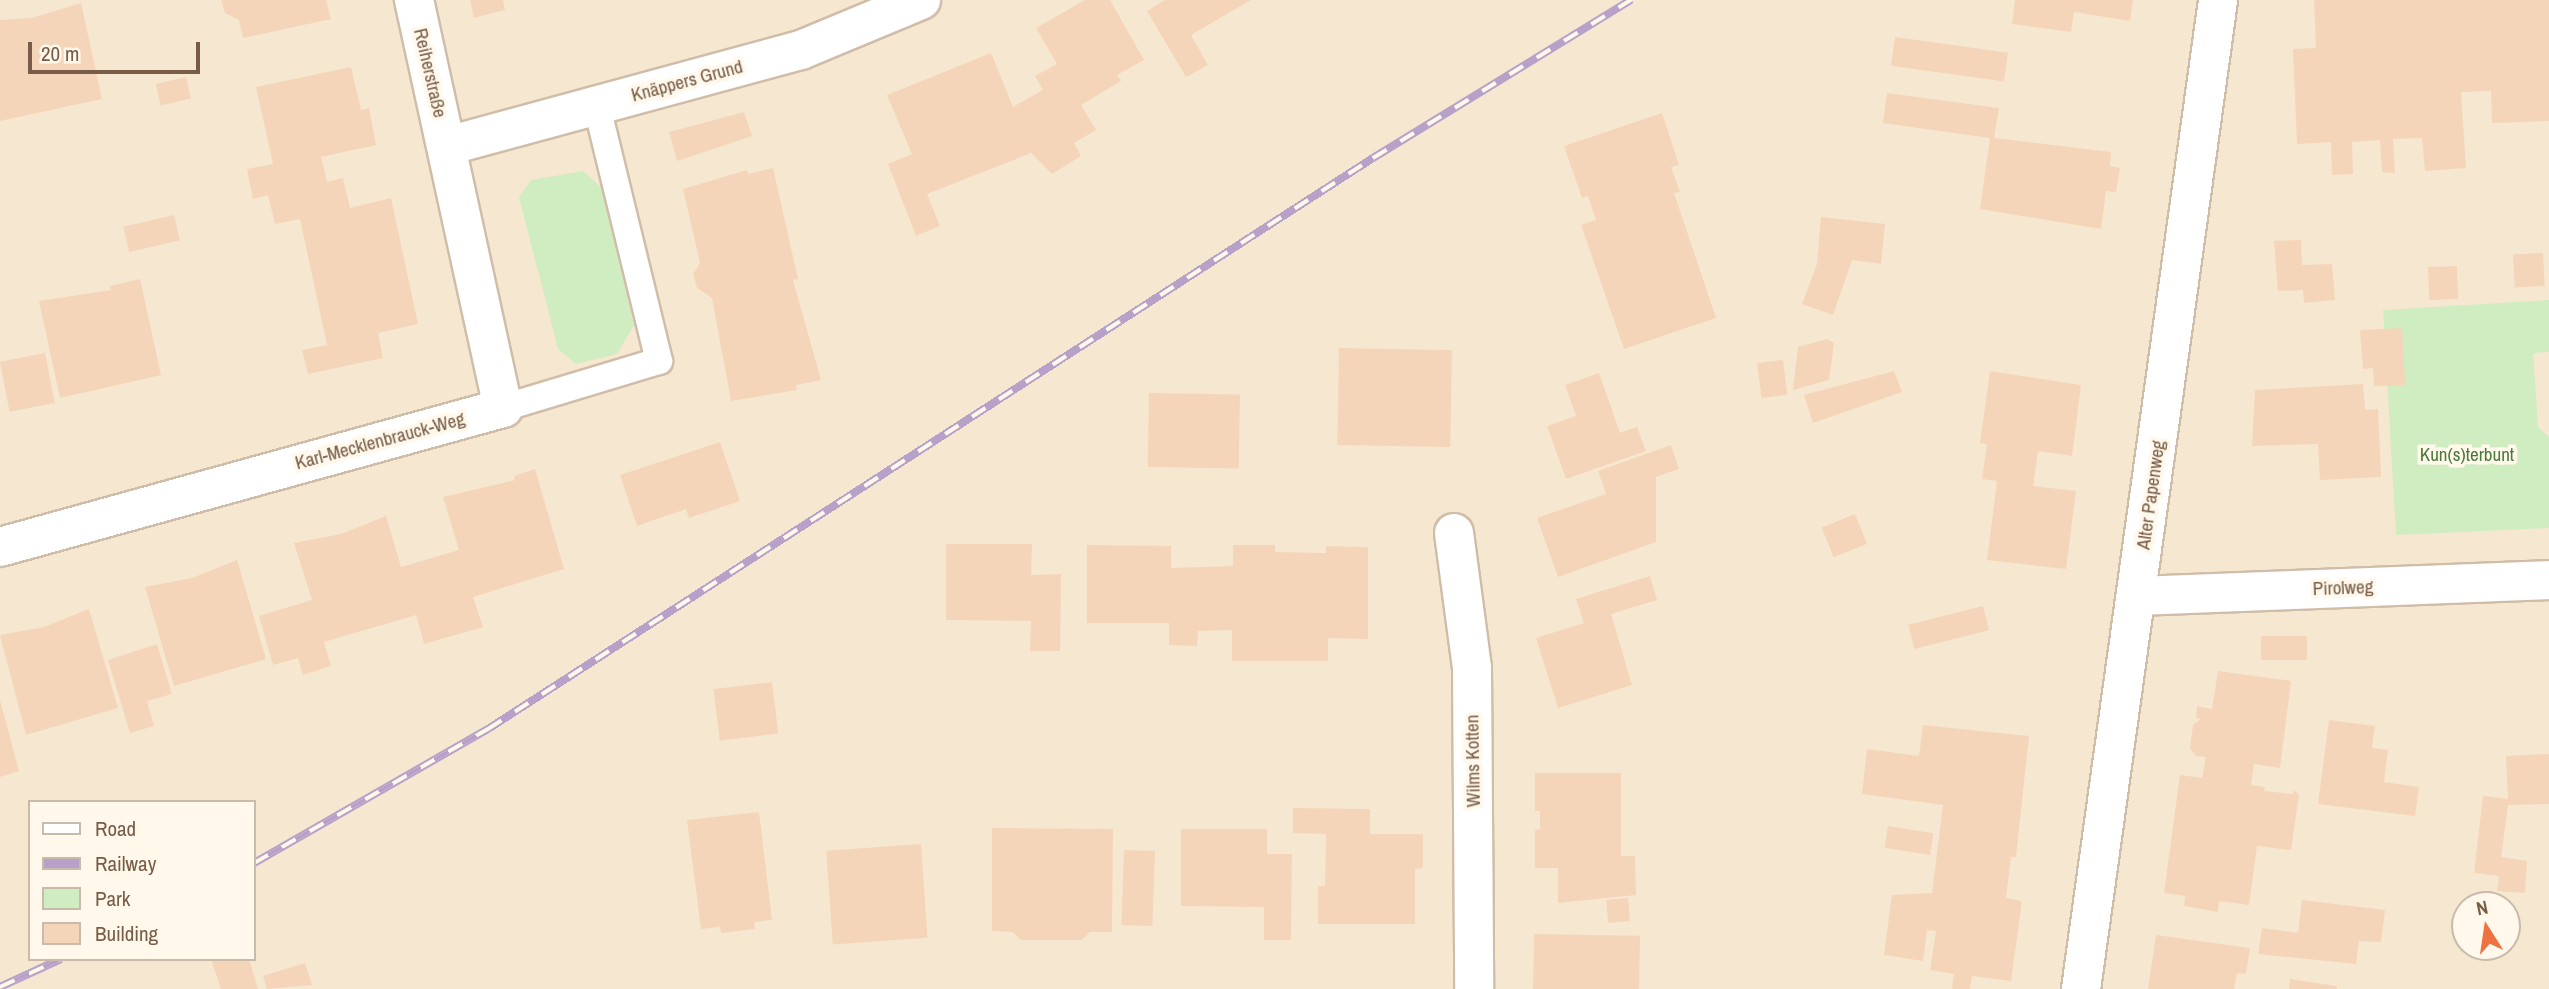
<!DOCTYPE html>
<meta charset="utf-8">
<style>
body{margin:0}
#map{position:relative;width:2549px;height:989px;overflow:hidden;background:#fef5e4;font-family:"Archivo Narrow",sans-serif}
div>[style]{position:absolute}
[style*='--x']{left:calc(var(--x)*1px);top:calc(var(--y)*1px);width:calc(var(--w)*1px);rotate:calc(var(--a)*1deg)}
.residential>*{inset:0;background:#f6e7d1}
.green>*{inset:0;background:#d0ecc1}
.building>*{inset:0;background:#f5d5b9;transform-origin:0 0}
.roads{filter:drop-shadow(2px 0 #d0bda9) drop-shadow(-2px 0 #d0bda9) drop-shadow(0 2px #d0bda9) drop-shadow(0 -2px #d0bda9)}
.service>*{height:26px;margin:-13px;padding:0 13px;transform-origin:13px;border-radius:13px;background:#fff}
.minor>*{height:38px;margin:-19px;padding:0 19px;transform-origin:19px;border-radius:19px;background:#fff}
.rail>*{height:8px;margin-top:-4px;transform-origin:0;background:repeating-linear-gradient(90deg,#fff8eb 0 16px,#b8a1c8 0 32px);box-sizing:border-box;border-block:2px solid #b8a1c8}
span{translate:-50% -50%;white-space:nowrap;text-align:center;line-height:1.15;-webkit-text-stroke:7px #fff8eb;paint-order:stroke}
.street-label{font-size:19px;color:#785c47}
.park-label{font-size:19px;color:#4a793c}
.legend{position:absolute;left:28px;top:800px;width:228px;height:161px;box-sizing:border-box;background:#fff8eb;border:2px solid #c9baa9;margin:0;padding:9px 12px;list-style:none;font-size:21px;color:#785c47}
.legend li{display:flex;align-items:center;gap:14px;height:35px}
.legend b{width:35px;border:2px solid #c9baa9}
.north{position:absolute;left:2451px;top:891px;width:70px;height:70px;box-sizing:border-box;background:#fff8eb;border:2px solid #c9baa9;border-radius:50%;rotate:348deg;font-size:19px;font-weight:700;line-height:28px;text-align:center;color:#785c47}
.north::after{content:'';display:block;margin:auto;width:24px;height:32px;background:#ef7241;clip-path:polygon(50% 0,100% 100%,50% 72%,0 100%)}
.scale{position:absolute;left:28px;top:42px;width:172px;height:32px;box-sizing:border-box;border:4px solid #785c47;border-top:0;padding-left:9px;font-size:21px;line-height:24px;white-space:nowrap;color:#785c47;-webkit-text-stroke:5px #fff8eb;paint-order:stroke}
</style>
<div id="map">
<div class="residential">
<div style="clip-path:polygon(evenodd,0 0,2549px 0,2549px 989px,0 989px,0 0,30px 802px,254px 802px,254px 959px,30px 959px,30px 802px,0 0,2465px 905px,2507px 905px,2507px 947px,2465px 947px,2465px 905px)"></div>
</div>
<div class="green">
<div style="clip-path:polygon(583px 171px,602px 188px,634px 325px,617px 354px,576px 364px,558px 349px,519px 197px,531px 180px)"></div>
<div style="clip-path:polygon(2549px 300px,2549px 352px,2533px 353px,2538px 427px,2549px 437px,2549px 528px,2396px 535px,2383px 310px)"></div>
</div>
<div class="building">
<div style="clip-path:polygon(221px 0,326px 0,331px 19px,243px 38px,239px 20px,225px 13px)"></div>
<div style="clip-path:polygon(470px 0,503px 0,505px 10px,474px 18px)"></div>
<div style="clip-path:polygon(1085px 0,1110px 0,1144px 60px,1117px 75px,1121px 81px,1081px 105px,1096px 130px,1074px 143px,1081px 156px,1052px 174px,1031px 153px,927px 194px,940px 226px,916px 236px,888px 164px,912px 154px,887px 95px,991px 53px,1013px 107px,1043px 90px,1035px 76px,1057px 64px,1036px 28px)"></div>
<div style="clip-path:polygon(1165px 0,1251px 0,1191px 35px,1208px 65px,1186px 77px,1147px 11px)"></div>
<div style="clip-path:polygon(2015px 0,2133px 0,2130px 21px,2074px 12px,2071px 32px,2012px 24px)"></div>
<div style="clip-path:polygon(2314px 0,2549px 0,2549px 121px,2492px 123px,2491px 91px,2461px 92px,2466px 168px,2425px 171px,2422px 138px,2393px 139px,2395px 173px,2382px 172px,2380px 140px,2352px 142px,2353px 174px,2332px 175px,2331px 142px,2297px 144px,2293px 49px,2316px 48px)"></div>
<div style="clip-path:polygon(81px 3px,102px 99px,0 121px,0 20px,32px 18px)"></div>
<div style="left:1895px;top:37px;width:114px;height:29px;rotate:8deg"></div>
<div style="clip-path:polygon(351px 67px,361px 110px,369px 108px,376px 145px,321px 157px,327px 182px,343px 178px,350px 208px,391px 198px,418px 324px,378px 333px,383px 358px,308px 374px,302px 350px,327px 345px,300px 219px,275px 224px,268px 195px,253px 199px,247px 169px,273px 164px,256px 87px)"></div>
<div style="left:186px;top:77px;width:22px;height:31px;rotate:77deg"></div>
<div style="clip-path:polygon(1887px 93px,1999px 108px,1994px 138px,2111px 152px,2110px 166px,2120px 168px,2116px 192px,2106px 191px,2101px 229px,1980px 209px,1990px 138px,1883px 123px)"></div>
<div style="clip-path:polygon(744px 112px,752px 136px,677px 161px,669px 132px)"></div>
<div style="clip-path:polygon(1662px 113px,1679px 165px,1671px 167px,1680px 192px,1674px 193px,1716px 318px,1624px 349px,1581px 225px,1596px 220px,1588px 196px,1582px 198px,1564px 146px)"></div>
<div style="clip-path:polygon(773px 168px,798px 279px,793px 280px,821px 380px,796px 385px,797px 390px,731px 401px,712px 298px,697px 288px,693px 274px,700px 263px,683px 189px,747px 170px,748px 174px)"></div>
<div style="left:174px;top:215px;width:26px;height:52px;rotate:77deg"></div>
<div style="clip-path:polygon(1821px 217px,1885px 224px,1881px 264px,1852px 260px,1833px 315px,1802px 304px,1817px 264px)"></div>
<div style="clip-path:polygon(2301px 240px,2302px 265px,2332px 264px,2335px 300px,2304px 303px,2303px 290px,2278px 291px,2274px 241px)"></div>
<div style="left:2543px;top:253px;width:33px;height:30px;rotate:87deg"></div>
<div style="left:2457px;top:266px;width:33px;height:29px;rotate:88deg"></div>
<div style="clip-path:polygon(140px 279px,161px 375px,60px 398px,39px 301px,111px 290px,110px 286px)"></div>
<div style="clip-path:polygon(2402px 328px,2405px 385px,2374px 386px,2373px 368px,2363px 369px,2360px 330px)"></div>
<div style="clip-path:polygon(1827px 339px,1834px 343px,1829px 380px,1793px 390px,1798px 347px)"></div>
<div style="left:1339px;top:348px;width:113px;height:97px;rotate:1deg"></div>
<div style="left:45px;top:353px;width:51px;height:46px;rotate:79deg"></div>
<div style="left:1783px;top:360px;width:35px;height:26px;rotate:83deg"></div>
<div style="clip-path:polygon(1894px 371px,1902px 392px,1813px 423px,1804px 395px)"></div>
<div style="clip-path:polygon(1990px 371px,2081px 385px,2072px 456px,2038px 451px,2033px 486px,2076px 491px,2066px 569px,1987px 560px,1997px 481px,1982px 479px,1987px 444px,1980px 443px)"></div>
<div style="clip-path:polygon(1599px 373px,1620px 433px,1637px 427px,1646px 451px,1566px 479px,1547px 426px,1576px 416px,1565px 385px)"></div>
<div style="clip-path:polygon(2363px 384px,2365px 410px,2378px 409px,2381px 477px,2320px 480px,2318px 444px,2252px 446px,2255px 390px)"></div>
<div style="left:1149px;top:393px;width:91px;height:74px;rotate:1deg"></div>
<div style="clip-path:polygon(720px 442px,740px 501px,689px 518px,686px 509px,637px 526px,620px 475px)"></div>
<div style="clip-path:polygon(1671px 445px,1679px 469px,1656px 477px,1656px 542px,1558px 577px,1537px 518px,1606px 494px,1598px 471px)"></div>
<div style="clip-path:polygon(535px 469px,564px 569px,473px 597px,483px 627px,424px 644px,416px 615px,324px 642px,331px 666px,303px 675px,298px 658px,273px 665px,259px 616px,312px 600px,294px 543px,341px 534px,386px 516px,401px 567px,459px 550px,443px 497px,515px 480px,514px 476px)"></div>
<div style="left:1855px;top:514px;width:32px;height:36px;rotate:68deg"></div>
<div style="clip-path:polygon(946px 544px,1032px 544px,1031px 575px,1061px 574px,1060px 651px,1030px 651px,1031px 621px,946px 620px)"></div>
<div style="clip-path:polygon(1087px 545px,1171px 546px,1171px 568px,1233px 566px,1233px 545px,1275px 545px,1275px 552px,1326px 553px,1326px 546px,1368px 547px,1368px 639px,1328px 638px,1328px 661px,1232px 661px,1232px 630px,1198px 631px,1197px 646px,1169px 645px,1169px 623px,1087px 623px)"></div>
<div style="clip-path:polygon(237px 560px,266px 659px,174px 686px,145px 587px,192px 578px)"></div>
<div style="clip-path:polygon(1650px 576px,1657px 600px,1611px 614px,1632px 685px,1558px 708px,1536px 638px,1584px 623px,1576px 599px)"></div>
<div style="left:1983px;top:606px;width:25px;height:77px;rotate:76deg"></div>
<div style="clip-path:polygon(89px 609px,118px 708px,26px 735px,0 635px,44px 627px)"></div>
<div style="left:2307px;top:636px;width:24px;height:46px;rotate:90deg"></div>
<div style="clip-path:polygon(157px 644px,172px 694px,147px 701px,154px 726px,130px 733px,108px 660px)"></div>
<div style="clip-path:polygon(2218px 671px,2291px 681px,2280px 768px,2254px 764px,2251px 785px,2265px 787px,2264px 791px,2293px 794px,2294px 790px,2299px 795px,2291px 850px,2257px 846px,2249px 905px,2219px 901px,2218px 912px,2184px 906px,2185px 896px,2164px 893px,2180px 775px,2202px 778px,2206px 757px,2196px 756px,2190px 748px,2193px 725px,2201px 719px,2196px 718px,2197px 706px,2212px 709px)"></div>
<div style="left:772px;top:682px;width:52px;height:59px;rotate:83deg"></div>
<div style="clip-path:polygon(0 700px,19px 771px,0 777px)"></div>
<div style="clip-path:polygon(2329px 720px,2375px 726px,2372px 748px,2388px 750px,2384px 782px,2419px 787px,2415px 816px,2318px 804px)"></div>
<div style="clip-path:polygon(1923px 725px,2029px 736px,2016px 857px,2011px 857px,2006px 898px,2022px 901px,2011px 981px,1972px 976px,1970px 989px,1952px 989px,1954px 974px,1930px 970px,1936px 931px,1927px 930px,1923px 961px,1884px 955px,1892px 895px,1932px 893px,1943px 805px,1862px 794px,1867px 749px,1919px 756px)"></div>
<div style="clip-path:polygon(2549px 754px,2549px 804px,2508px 805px,2501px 857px,2527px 861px,2525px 893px,2497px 891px,2499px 876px,2474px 873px,2483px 796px,2508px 799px,2506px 756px)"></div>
<div style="clip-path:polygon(1535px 773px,1621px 773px,1621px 856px,1635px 856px,1636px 895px,1558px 903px,1558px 868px,1535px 868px,1535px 830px,1540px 829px,1540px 811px,1535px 811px)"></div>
<div style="clip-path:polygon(1293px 808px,1370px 809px,1370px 834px,1423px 834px,1423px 868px,1415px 869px,1415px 924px,1318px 924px,1318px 886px,1325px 886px,1326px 834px,1293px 833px)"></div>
<div style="clip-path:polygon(759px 812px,772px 920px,754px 922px,755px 929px,721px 933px,720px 927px,701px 929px,687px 820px)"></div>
<div style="left:1888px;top:826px;width:46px;height:22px;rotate:9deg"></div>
<div style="clip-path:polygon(992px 828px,1113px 829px,1112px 932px,1090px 932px,1082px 940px,1021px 940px,1013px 932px,992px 931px)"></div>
<div style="clip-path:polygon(1181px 829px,1267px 829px,1267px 854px,1292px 854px,1291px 940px,1264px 940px,1264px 907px,1181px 906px)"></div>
<div style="left:921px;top:844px;width:94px;height:95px;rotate:86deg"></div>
<div style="left:1124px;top:850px;width:31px;height:75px;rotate:2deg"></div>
<div style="left:1628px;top:898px;width:23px;height:22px;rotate:85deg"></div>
<div style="clip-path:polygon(2302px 900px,2385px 910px,2381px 942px,2359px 941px,2356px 964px,2258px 954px,2262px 928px,2298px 933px)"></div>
<div style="left:1534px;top:934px;width:106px;height:55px;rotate:1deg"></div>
<div style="clip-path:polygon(2156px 935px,2250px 948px,2246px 974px,2237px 973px,2234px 989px,2148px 989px)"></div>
<div style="clip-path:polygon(211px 959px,249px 959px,258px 989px,221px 989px)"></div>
<div style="clip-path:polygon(305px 963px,312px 985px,267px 989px,263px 976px)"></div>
<div style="clip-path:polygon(2290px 979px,2337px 986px,2337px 989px,2289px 989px)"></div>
</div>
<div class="roads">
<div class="service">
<div style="--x:503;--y:408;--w:163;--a:-16.8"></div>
<div style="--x:659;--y:361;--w:262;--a:-103.7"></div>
</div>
<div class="minor">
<div style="--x:447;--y:146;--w:367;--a:-15.2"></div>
<div style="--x:801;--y:50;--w:130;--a:-22.6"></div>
<div style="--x:1454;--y:533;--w:136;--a:82.4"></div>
<div style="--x:1472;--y:668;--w:321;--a:89.6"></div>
<div style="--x:0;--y:547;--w:522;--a:-15.45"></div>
<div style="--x:503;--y:408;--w:418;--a:-102.3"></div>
<div style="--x:2137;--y:596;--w:412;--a:-2.2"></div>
<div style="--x:2081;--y:989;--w:998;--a:-82.11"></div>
</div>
</div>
<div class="rail">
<div style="--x:254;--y:863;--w:270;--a:-29.8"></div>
<div style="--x:488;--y:729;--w:1053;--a:-32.83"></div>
<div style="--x:1373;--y:158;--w:303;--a:-31.5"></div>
<div style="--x:0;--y:987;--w:67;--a:-24.7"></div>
</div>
<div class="street-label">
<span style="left:430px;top:73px;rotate:77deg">Reiherstraße</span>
<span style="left:687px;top:81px;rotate:-15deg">Knäppers Grund</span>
<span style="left:380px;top:441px;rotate:-15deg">Karl-Mecklenbrauck-Weg</span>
<span style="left:2151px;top:495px;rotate:-82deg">Alter Papenweg</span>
<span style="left:2343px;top:588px;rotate:-2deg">Pirolweg</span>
<span style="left:1473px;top:761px;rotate:-91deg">Wilms Kotten</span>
</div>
<div class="park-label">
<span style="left:2467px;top:455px">Kun(s)terbunt</span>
</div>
<ul class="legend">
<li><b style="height:9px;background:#fff"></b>Road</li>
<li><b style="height:9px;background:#b8a1c8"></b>Railway</li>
<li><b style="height:19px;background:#d0ecc1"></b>Park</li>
<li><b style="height:19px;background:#f5d5b9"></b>Building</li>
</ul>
<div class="north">N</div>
<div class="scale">20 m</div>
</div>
